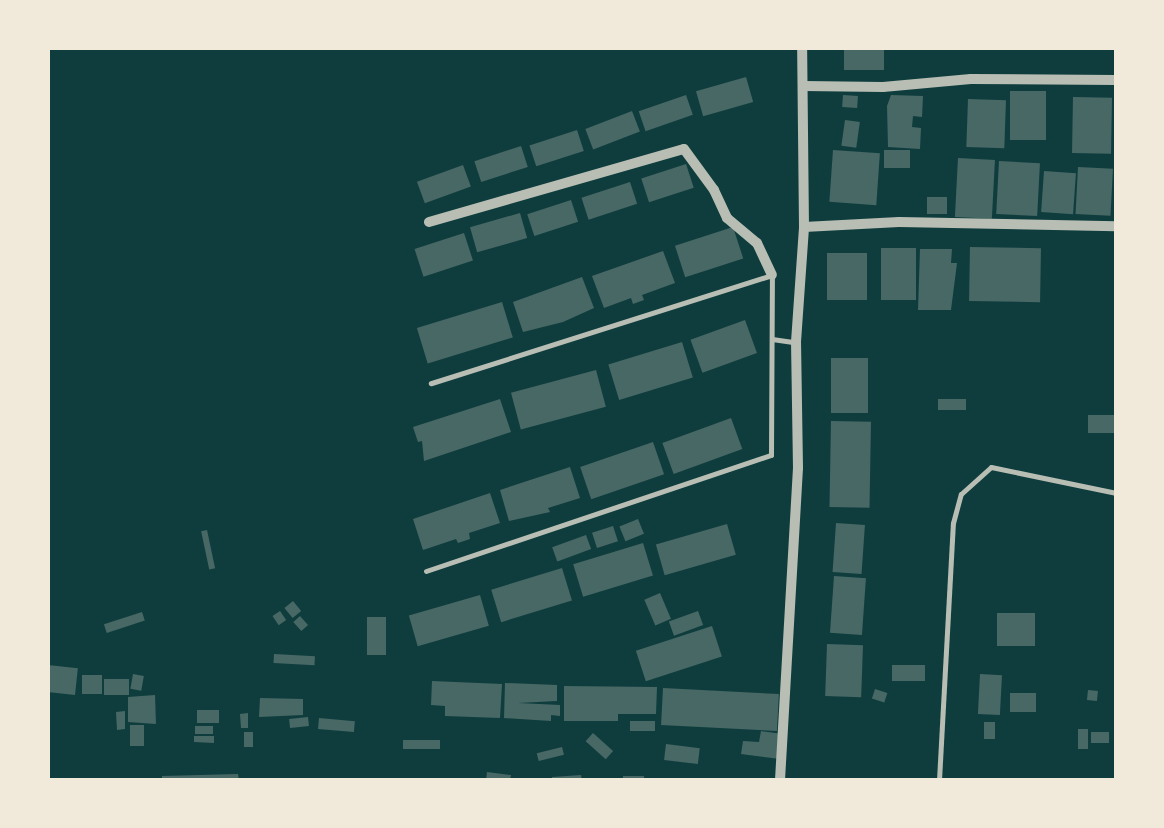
<!DOCTYPE html>
<style>
body{margin:0}
#map{position:relative;width:1164px;height:828px;overflow:hidden;background:#0f3d3e;font-family:Poppins,sans-serif}
div>[style]{position:absolute}
[style*='--x']{left:calc(var(--x)*1px);top:calc(var(--y)*1px);width:calc(var(--w)*1px);rotate:calc(var(--a)*1deg)}
.building>*{inset:0;background:#486865;transform-origin:0 0}
.service>*{height:5px;margin:-2.5px;padding:0 2.5px;transform-origin:2.5px;border-radius:2.5px;background:#b8beb3}
.minor>*{height:10px;margin:-5px;padding:0 5px;transform-origin:5px;border-radius:5px;background:#b8beb3}
span{translate:-50% -50%;white-space:nowrap;text-align:center;line-height:1.15;-webkit-text-stroke:9px #f1e9da;paint-order:stroke}
.frame{position:absolute;inset:0;border:50px solid #f1e9da;pointer-events:none}
</style>
<div id="map">
<div class="building">
<div style="left:844px;top:48px;width:40px;height:22px"></div>
<div style="left:746px;top:77px;width:26px;height:52px;rotate:74deg"></div>
<div style="left:1010px;top:91px;width:36px;height:49px"></div>
<div style="left:686px;top:95px;width:21px;height:50px;rotate:71deg"></div>
<div style="left:843px;top:95px;width:15px;height:12px;rotate:4deg"></div>
<div style="clip-path:polygon(891px 95px,923px 96px,922px 117px,913px 116px,912px 127px,921px 128px,920px 149px,888px 147px,887px 106px)"></div>
<div style="left:1073px;top:97px;width:39px;height:56px;rotate:1deg"></div>
<div style="left:968px;top:99px;width:38px;height:48px;rotate:2deg"></div>
<div style="left:632px;top:111px;width:22px;height:50px;rotate:69deg"></div>
<div style="left:845px;top:120px;width:15px;height:26px;rotate:8deg"></div>
<div style="left:577px;top:130px;width:22px;height:50px;rotate:72deg"></div>
<div style="left:521px;top:146px;width:22px;height:49px;rotate:72deg"></div>
<div style="left:833px;top:150px;width:47px;height:52px;rotate:4deg"></div>
<div style="left:884px;top:150px;width:26px;height:18px"></div>
<div style="left:958px;top:158px;width:37px;height:59px;rotate:3deg"></div>
<div style="left:999px;top:161px;width:41px;height:53px;rotate:3deg"></div>
<div style="left:686px;top:164px;width:25px;height:47px;rotate:72deg"></div>
<div style="left:463px;top:165px;width:23px;height:49px;rotate:70deg"></div>
<div style="left:1078px;top:167px;width:35px;height:47px;rotate:3deg"></div>
<div style="left:1044px;top:171px;width:32px;height:41px;rotate:4deg"></div>
<div style="left:630px;top:182px;width:23px;height:51px;rotate:72deg"></div>
<div style="left:927px;top:197px;width:20px;height:17px"></div>
<div style="left:571px;top:200px;width:23px;height:46px;rotate:72deg"></div>
<div style="left:520px;top:213px;width:26px;height:52px;rotate:74deg"></div>
<div style="left:733px;top:227px;width:33px;height:61px;rotate:72deg"></div>
<div style="left:464px;top:233px;width:29px;height:52px;rotate:72deg"></div>
<div style="left:970px;top:247px;width:71px;height:54px;rotate:1deg"></div>
<div style="left:881px;top:248px;width:35px;height:52px"></div>
<div style="clip-path:polygon(920px 249px,952px 249px,951px 263px,957px 263px,951px 310px,918px 310px)"></div>
<div style="clip-path:polygon(663px 251px,675px 283px,642px 295px,644px 300px,633px 304px,631px 298px,604px 308px,592px 276px)"></div>
<div style="left:827px;top:253px;width:40px;height:47px"></div>
<div style="clip-path:polygon(582px 277px,594px 308px,563px 322px,523px 332px,513px 302px)"></div>
<div style="left:502px;top:302px;width:37px;height:89px;rotate:73deg"></div>
<div style="left:745px;top:320px;width:35px;height:58px;rotate:70deg"></div>
<div style="left:682px;top:342px;width:37px;height:77px;rotate:73deg"></div>
<div style="left:831px;top:358px;width:37px;height:55px"></div>
<div style="left:596px;top:370px;width:38px;height:88px;rotate:75deg"></div>
<div style="clip-path:polygon(500px 399px,511px 432px,424px 461px,422px 441px,418px 442px,413px 427px)"></div>
<div style="left:938px;top:399px;width:28px;height:11px"></div>
<div style="left:1088px;top:415px;width:28px;height:18px"></div>
<div style="left:731px;top:418px;width:33px;height:73px;rotate:70deg"></div>
<div style="left:831px;top:421px;width:40px;height:86px;rotate:1deg"></div>
<div style="left:653px;top:442px;width:34px;height:77px;rotate:71deg"></div>
<div style="clip-path:polygon(570px 467px,580px 498px,548px 508px,550px 512px,509px 521px,500px 490px)"></div>
<div style="clip-path:polygon(490px 493px,500px 523px,469px 533px,470px 539px,458px 543px,456px 539px,423px 550px,413px 519px)"></div>
<div style="left:638px;top:519px;width:16px;height:20px;rotate:68deg"></div>
<div style="left:836px;top:523px;width:29px;height:49px;rotate:4deg"></div>
<div style="left:727px;top:524px;width:32px;height:74px;rotate:74deg"></div>
<div style="left:613px;top:526px;width:16px;height:22px;rotate:72deg"></div>
<div style="left:207px;top:530px;width:39px;height:6px;rotate:78deg"></div>
<div style="left:586px;top:535px;width:15px;height:36px;rotate:70deg"></div>
<div style="left:643px;top:543px;width:34px;height:73px;rotate:73deg"></div>
<div style="left:562px;top:568px;width:34px;height:74px;rotate:73deg"></div>
<div style="left:834px;top:576px;width:32px;height:57px;rotate:4deg"></div>
<div style="left:660px;top:593px;width:28px;height:17px;rotate:67deg"></div>
<div style="left:480px;top:595px;width:32px;height:74px;rotate:74deg"></div>
<div style="left:293px;top:601px;width:13px;height:11px;rotate:51deg"></div>
<div style="left:280px;top:611px;width:11px;height:9px;rotate:56deg"></div>
<div style="left:698px;top:611px;width:15px;height:31px;rotate:70deg"></div>
<div style="left:142px;top:612px;width:9px;height:40px;rotate:72deg"></div>
<div style="left:997px;top:613px;width:38px;height:33px"></div>
<div style="left:300px;top:616px;width:12px;height:9px;rotate:48deg"></div>
<div style="left:367px;top:617px;width:19px;height:38px"></div>
<div style="left:712px;top:626px;width:32px;height:80px;rotate:72deg"></div>
<div style="left:827px;top:644px;width:36px;height:52px;rotate:2deg"></div>
<div style="left:274px;top:654px;width:41px;height:9px;rotate:3deg"></div>
<div style="left:48px;top:665px;width:30px;height:27px;rotate:6deg"></div>
<div style="left:892px;top:665px;width:33px;height:16px"></div>
<div style="left:133px;top:674px;width:11px;height:15px;rotate:10deg"></div>
<div style="left:980px;top:674px;width:22px;height:40px;rotate:3deg"></div>
<div style="left:102px;top:675px;width:19px;height:20px;rotate:90deg"></div>
<div style="left:104px;top:679px;width:25px;height:16px"></div>
<div style="clip-path:polygon(432px 681px,502px 684px,500px 718px,445px 716px,445px 706px,431px 705px)"></div>
<div style="clip-path:polygon(505px 683px,557px 685px,557px 701px,518px 703px,560px 705px,560px 716px,551px 715px,551px 721px,504px 718px)"></div>
<div style="clip-path:polygon(564px 686px,657px 687px,656px 714px,618px 714px,618px 721px,564px 721px)"></div>
<div style="left:663px;top:688px;width:116px;height:37px;rotate:3deg"></div>
<div style="left:875px;top:689px;width:13px;height:10px;rotate:18deg"></div>
<div style="left:1088px;top:690px;width:10px;height:10px;rotate:6deg"></div>
<div style="left:1010px;top:693px;width:26px;height:19px"></div>
<div style="clip-path:polygon(155px 695px,156px 724px,128px 722px,128px 697px)"></div>
<div style="clip-path:polygon(260px 698px,303px 699px,303px 715px,259px 717px)"></div>
<div style="left:197px;top:710px;width:22px;height:13px"></div>
<div style="clip-path:polygon(125px 711px,125px 729px,117px 730px,116px 712px)"></div>
<div style="clip-path:polygon(248px 713px,248px 728px,241px 728px,240px 714px)"></div>
<div style="left:308px;top:717px;width:9px;height:19px;rotate:84deg"></div>
<div style="left:319px;top:718px;width:36px;height:11px;rotate:5deg"></div>
<div style="left:630px;top:721px;width:25px;height:10px"></div>
<div style="left:984px;top:722px;width:11px;height:17px"></div>
<div style="left:130px;top:725px;width:14px;height:21px"></div>
<div style="left:195px;top:726px;width:18px;height:8px"></div>
<div style="left:1078px;top:729px;width:10px;height:20px"></div>
<div style="clip-path:polygon(761px 731px,783px 734px,780px 759px,741px 754px,743px 741px,759px 742px)"></div>
<div style="left:244px;top:732px;width:9px;height:15px"></div>
<div style="left:1091px;top:732px;width:18px;height:11px"></div>
<div style="left:593px;top:733px;width:27px;height:11px;rotate:42deg"></div>
<div style="clip-path:polygon(194px 736px,214px 736px,214px 743px,194px 742px)"></div>
<div style="left:403px;top:740px;width:37px;height:9px"></div>
<div style="left:666px;top:744px;width:34px;height:16px;rotate:7deg"></div>
<div style="left:562px;top:747px;width:8px;height:26px;rotate:76deg"></div>
<div style="clip-path:polygon(487px 772px,511px 775px,510px 780px,486px 780px)"></div>
<div style="clip-path:polygon(238px 774px,239px 780px,162px 780px,162px 776px)"></div>
<div style="clip-path:polygon(581px 775px,582px 780px,552px 780px,552px 777px)"></div>
<div style="left:623px;top:776px;width:21px;height:4px"></div>
</div>
<div class="service">
<div style="--x:772;--y:339;--w:21;--a:8"></div>
<div style="--x:426;--y:571;--w:364;--a:-18.6"></div>
<div style="--x:771;--y:455;--w:180;--a:-89.7"></div>
<div style="--x:772;--y:275;--w:358;--a:162.4"></div>
<div style="--x:939;--y:780;--w:257;--a:-86.9"></div>
<div style="--x:953;--y:523;--w:30;--a:-75"></div>
<div style="--x:961;--y:494;--w:40;--a:-42"></div>
<div style="--x:991;--y:467;--w:128;--a:11.7"></div>
</div>
<div class="minor">
<div style="--x:804;--y:86;--w:79;--a:0.7"></div>
<div style="--x:883;--y:87;--w:88;--a:-5.2"></div>
<div style="--x:971;--y:79;--w:145;--a:0.4"></div>
<div style="--x:429;--y:222;--w:265;--a:-16"></div>
<div style="--x:684;--y:149;--w:51;--a:53.8"></div>
<div style="--x:714;--y:190;--w:31;--a:65"></div>
<div style="--x:727;--y:218;--w:39;--a:40"></div>
<div style="--x:757;--y:243;--w:35;--a:65"></div>
<div style="--x:804;--y:227;--w:95;--a:-3"></div>
<div style="--x:899;--y:222;--w:217;--a:1.1"></div>
<div style="--x:780;--y:780;--w:313;--a:-86.7"></div>
<div style="--x:798;--y:468;--w:126;--a:-90.9"></div>
<div style="--x:796;--y:342;--w:115;--a:-86"></div>
<div style="--x:804;--y:227;--w:179;--a:-90.6"></div>
</div>
<div class="frame"></div>
</div>
